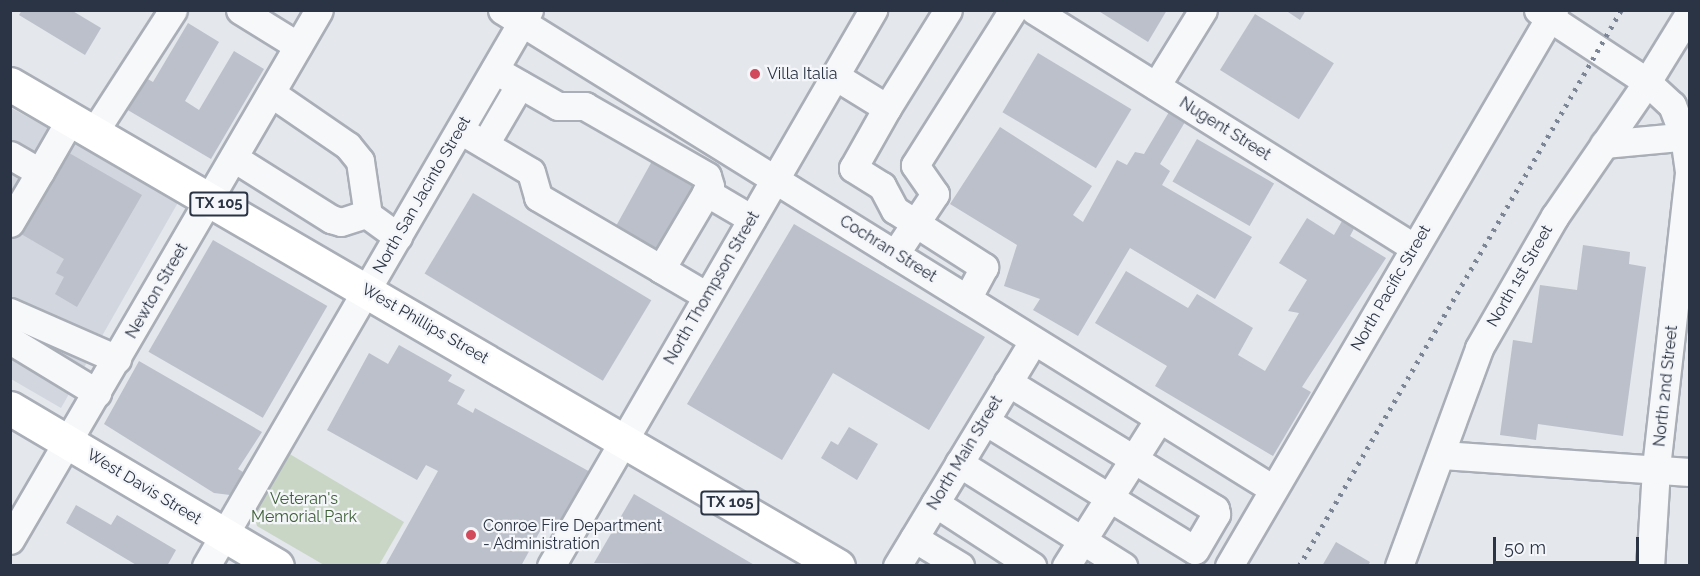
<!DOCTYPE html>
<style>
body{margin:0}
#map{position:relative;width:1700px;height:576px;overflow:hidden;background:#e4e7ec;font-family:Raleway,sans-serif}
div>[style]{position:absolute}
[style*='--x']{left:calc(var(--x)*1px);top:calc(var(--y)*1px);width:calc(var(--w)*1px);rotate:calc(var(--a)*1deg)}
.built>*{inset:0;background:#d2d6de}
.green>*{inset:0;background:#c9d6c5}
.building>*{inset:0;background:#bbc0ca;transform-origin:0 0}
.roads{filter:drop-shadow(2px 0 #a9aeb7) drop-shadow(-2px 0 #a9aeb7) drop-shadow(0 2px #a9aeb7) drop-shadow(0 -2px #a9aeb7)}
.minor>*{height:27px;margin:-13.5px;padding:0 13.5px;transform-origin:13.5px;border-radius:13.5px;background:#f7f8fa}
.major>*{height:33px;margin:-16.5px;padding:0 16.5px;transform-origin:16.5px;border-radius:16.5px;background:#fff}
.rail>*{height:4.5px;margin-top:-2.25px;transform-origin:0;background:repeating-linear-gradient(90deg,#7d8696 0 3px,transparent 0 9px)}
.dots>*{width:16px;height:16px;translate:-50% -50%;box-sizing:border-box;border:3px solid #f4f6f9;border-radius:50%}
span{translate:-50% -50%;white-space:nowrap;text-align:center;line-height:1.15;-webkit-text-stroke:4.5px #f4f6f9;paint-order:stroke}
.shield-label span{padding:2px 4px;background:#f4f6f9;border:2px solid;border-radius:4px;-webkit-text-stroke-width:0}
.shield-label{font-size:15px;color:#2b3445;font-weight:700}
.poi-label{font-size:16px;color:#2b3445}
.left{translate:0 -50%;text-align:left}
.street-label{font-size:16px;color:#2b3445}
.park-label{font-size:16px;color:#3f6138}
.frame{position:absolute;inset:0;border:12px solid #2b3445;pointer-events:none}
.scale{position:absolute;left:1493px;top:537px;width:146px;height:27px;box-sizing:border-box;border:3px solid #2b3445;border-top:0;padding-left:8px;font-size:18px;line-height:21px;white-space:nowrap;color:#2b3445;-webkit-text-stroke:4px #f4f6f9;paint-order:stroke}
</style>
<div id="map">
<div class="built">
<div style="clip-path:polygon(11px 108px,180px 199px,61px 408px,11px 379px)"></div>
</div>
<div class="green">
<div style="clip-path:polygon(288px 453px,404px 522px,379px 565px,324px 565px,257px 526px,254px 513px)"></div>
</div>
<div class="building">
<div style="clip-path:polygon(22px 10px,71px 10px,101px 28px,85px 55px,19px 15px)"></div>
<div style="clip-path:polygon(1097px 10px,1167px 10px,1148px 42px)"></div>
<div style="clip-path:polygon(1285px 10px,1306px 10px,1300px 20px)"></div>
<div style="left:1255px;top:14px;width:93px;height:66px;rotate:32deg"></div>
<div style="clip-path:polygon(188px 23px,219px 42px,185px 101px,199px 110px,234px 51px,264px 69px,211px 159px,126px 109px,144px 77px,153px 82px)"></div>
<div style="left:1038px;top:53px;width:109px;height:69px;rotate:31deg"></div>
<div style="clip-path:polygon(1169px 112px,1185px 122px,1160px 164px,1170px 171px,1162px 185px,1252px 237px,1215px 299px,1130px 248px,1078px 336px,1033px 310px,1040px 299px,1004px 286px,1017px 245px,950px 204px,1000px 127px,1092px 186px,1073px 215px,1083px 222px,1117px 160px,1127px 165px,1135px 152px,1144px 154px)"></div>
<div style="left:1197px;top:139px;width:89px;height:49px;rotate:30deg"></div>
<div style="clip-path:polygon(64px 150px,142px 195px,77px 307px,55px 294px,64px 277px,56px 273px,64px 259px,16px 231px)"></div>
<div style="left:656px;top:154px;width:49px;height:87px;rotate:29deg"></div>
<div style="left:473px;top:193px;width:208px;height:94px;rotate:31deg"></div>
<div style="clip-path:polygon(1345px 216px,1357px 223px,1350px 236px,1386px 258px,1302px 387px,1311px 392px,1273px 456px,1155px 386px,1167px 366px,1095px 323px,1126px 271px,1188px 308px,1197px 294px,1253px 328px,1238px 355px,1265px 371px,1299px 313px,1288px 311px,1307px 280px,1279px 263px,1307px 218px,1334px 235px)"></div>
<div style="clip-path:polygon(794px 224px,985px 337px,929px 430px,833px 373px,782px 460px,687px 404px)"></div>
<div style="left:213px;top:240px;width:132px;height:129px;rotate:30deg"></div>
<div style="clip-path:polygon(1583px 245px,1630px 252px,1629px 264px,1646px 267px,1623px 436px,1538px 424px,1536px 440px,1500px 435px,1513px 340px,1532px 343px,1540px 285px,1577px 290px)"></div>
<div style="clip-path:polygon(399px 345px,452px 375px,448px 381px,465px 390px,457px 404px,473px 413px,475px 408px,592px 473px,561px 530px,545px 522px,521px 566px,385px 566px,438px 471px,426px 465px,417px 480px,327px 430px,369px 353px,388px 364px)"></div>
<div style="clip-path:polygon(139px 361px,262px 432px,238px 469px,243px 472px,230px 495px,214px 493px,104px 424px)"></div>
<div style="clip-path:polygon(849px 427px,878px 444px,857px 480px,821px 458px,831px 441px,838px 445px)"></div>
<div style="clip-path:polygon(634px 494px,756px 566px,594px 563px)"></div>
<div style="clip-path:polygon(76px 505px,111px 525px,117px 515px,176px 550px,167px 566px,138px 566px,66px 523px)"></div>
<div style="clip-path:polygon(1336px 542px,1370px 562px,1368px 566px,1322px 566px)"></div>
</div>
<div class="roads">
<div class="minor">
<div style="--x:240;--y:10;--w:68;--a:31.8"></div>
<div style="--x:502;--y:10;--w:908;--a:31.85"></div>
<div style="--x:1034;--y:10;--w:449;--a:32"></div>
<div style="--x:1538;--y:10;--w:131;--a:33.4"></div>
<div style="--x:1647;--y:82;--w:34;--a:43"></div>
<div style="--x:1672;--y:105;--w:33;--a:69"></div>
<div style="--x:1684;--y:136;--w:37;--a:82"></div>
<div style="--x:1689;--y:173;--w:298;--a:96.4"></div>
<div style="--x:1656;--y:469;--w:97;--a:93.5"></div>
<div style="--x:835;--y:76;--w:61;--a:31.6"></div>
<div style="--x:887;--y:108;--w:115;--a:-58.1"></div>
<div style="--x:1156;--y:86;--w:89;--a:-58.3"></div>
<div style="--x:271;--y:93;--w:93;--a:34.5"></div>
<div style="--x:348;--y:146;--w:19;--a:51"></div>
<div style="--x:360;--y:161;--w:55;--a:81.6"></div>
<div style="--x:368;--y:215;--w:37;--a:36"></div>
<div style="--x:887;--y:108;--w:69;--a:119.5"></div>
<div style="--x:853;--y:168;--w:34;--a:32"></div>
<div style="--x:882;--y:186;--w:27;--a:62"></div>
<div style="--x:895;--y:210;--w:106;--a:32.6"></div>
<div style="--x:984;--y:267;--w:36;--a:118"></div>
<div style="--x:460;--y:130;--w:82;--a:30.6"></div>
<div style="--x:531;--y:172;--w:26;--a:74"></div>
<div style="--x:538;--y:197;--w:143;--a:30.3"></div>
<div style="--x:661;--y:269;--w:96;--a:-59.4"></div>
<div style="--x:710;--y:186;--w:10;--a:-107"></div>
<div style="--x:707;--y:176;--w:141;--a:-150.2"></div>
<div style="--x:585;--y:106;--w:27;--a:180"></div>
<div style="--x:558;--y:106;--w:73;--a:-150.3"></div>
<div style="--x:94;--y:132;--w:145;--a:-57.1"></div>
<div style="--x:485;--y:144;--w:69;--a:-59.7"></div>
<div style="--x:1604;--y:144;--w:86;--a:-5.3"></div>
<div style="--x:10;--y:155;--w:34;--a:30"></div>
<div style="--x:40;--y:172;--w:59;--a:120.5"></div>
<div style="--x:234;--y:158;--w:115;--a:32.2"></div>
<div style="--x:331;--y:219;--w:10;--a:17"></div>
<div style="--x:341;--y:222;--w:28;--a:-18"></div>
<div style="--x:40;--y:172;--w:62;--a:-60.1"></div>
<div style="--x:706;--y:192;--w:53;--a:30.4"></div>
<div style="--x:895;--y:254;--w:72;--a:-56.3"></div>
<div style="--x:935;--y:194;--w:35;--a:-125"></div>
<div style="--x:915;--y:165;--w:183;--a:-57.7"></div>
<div style="--x:661;--y:269;--w:53;--a:30.4"></div>
<div style="--x:10;--y:312;--w:117;--a:23.7"></div>
<div style="--x:10;--y:340;--w:102;--a:31.3"></div>
<div style="--x:985;--y:421;--w:246;--a:31.6"></div>
<div style="--x:1195;--y:550;--w:42;--a:-59.7"></div>
<div style="--x:1216;--y:514;--w:5;--a:-101"></div>
<div style="--x:1215;--y:509;--w:243;--a:-148.5"></div>
<div style="--x:1441;--y:455;--w:250;--a:3.9"></div>
<div style="--x:959;--y:463;--w:194;--a:32.1"></div>
<div style="--x:935;--y:503;--w:116;--a:33"></div>
<div style="--x:914;--y:538;--w:54;--a:31.3"></div>
<div style="--x:10;--y:540;--w:613;--a:-59.76"></div>
<div style="--x:206;--y:566;--w:643;--a:-59.85"></div>
<div style="--x:551;--y:566;--w:643;--a:-59.92"></div>
<div style="--x:897;--y:566;--w:263;--a:-58.8"></div>
<div style="--x:1066;--y:566;--w:174;--a:-57.7"></div>
<div style="--x:1229;--y:566;--w:644;--a:-59.69"></div>
<div style="--x:1399;--y:566;--w:232;--a:-69.8"></div>
<div style="--x:1479;--y:348;--w:152;--a:-60.1"></div>
<div style="--x:1555;--y:216;--w:163;--a:-55.5"></div>
<div style="--x:1647;--y:82;--w:82;--a:-58.4"></div>
</div>
<div class="major">
<div style="--x:10;--y:84;--w:958;--a:30.2"></div>
<div style="--x:10;--y:408;--w:310;--a:30.6"></div>
</div>
</div>
<div class="rail">
<div style="--x:1299;--y:566;--w:643;--a:-59.92"></div>
</div>
<div class="dots">
<div style="left:755px;top:74px;background:#d1495b"></div>
<div style="left:471px;top:535px;background:#d1495b"></div>
</div>
<div class="shield-label">
<span style="left:219px;top:204px">TX 105</span>
<span style="left:730px;top:503px">TX 105</span>
</div>
<div class="poi-label">
<span class="left" style="left:767px;top:74px">Villa Italia</span>
<span class="left" style="left:483px;top:535px">Conroe Fire Department<br>- Administration</span>
</div>
<div class="street-label">
<span style="left:1225px;top:129px;rotate:32deg">Nugent Street</span>
<span style="left:422px;top:195px;rotate:-60deg">North San Jacinto Street</span>
<span style="left:888px;top:249px;rotate:32deg">Cochran Street</span>
<span style="left:1520px;top:276px;rotate:-60deg">North 1st Street</span>
<span style="left:712px;top:288px;rotate:-60deg">North Thompson Street</span>
<span style="left:1391px;top:288px;rotate:-60deg">North Pacific Street</span>
<span style="left:157px;top:291px;rotate:-60deg">Newton Street</span>
<span style="left:425px;top:324px;rotate:30deg">West Phillips Street</span>
<span style="left:1666px;top:386px;rotate:-84deg">North 2nd Street</span>
<span style="left:965px;top:453px;rotate:-59deg">North Main Street</span>
<span style="left:144px;top:487px;rotate:31deg">West Davis Street</span>
</div>
<div class="park-label">
<span style="left:304px;top:508px">Veteran's<br>Memorial Park</span>
</div>
<div class="frame"></div>
<div class="scale">50 m</div>
</div>
